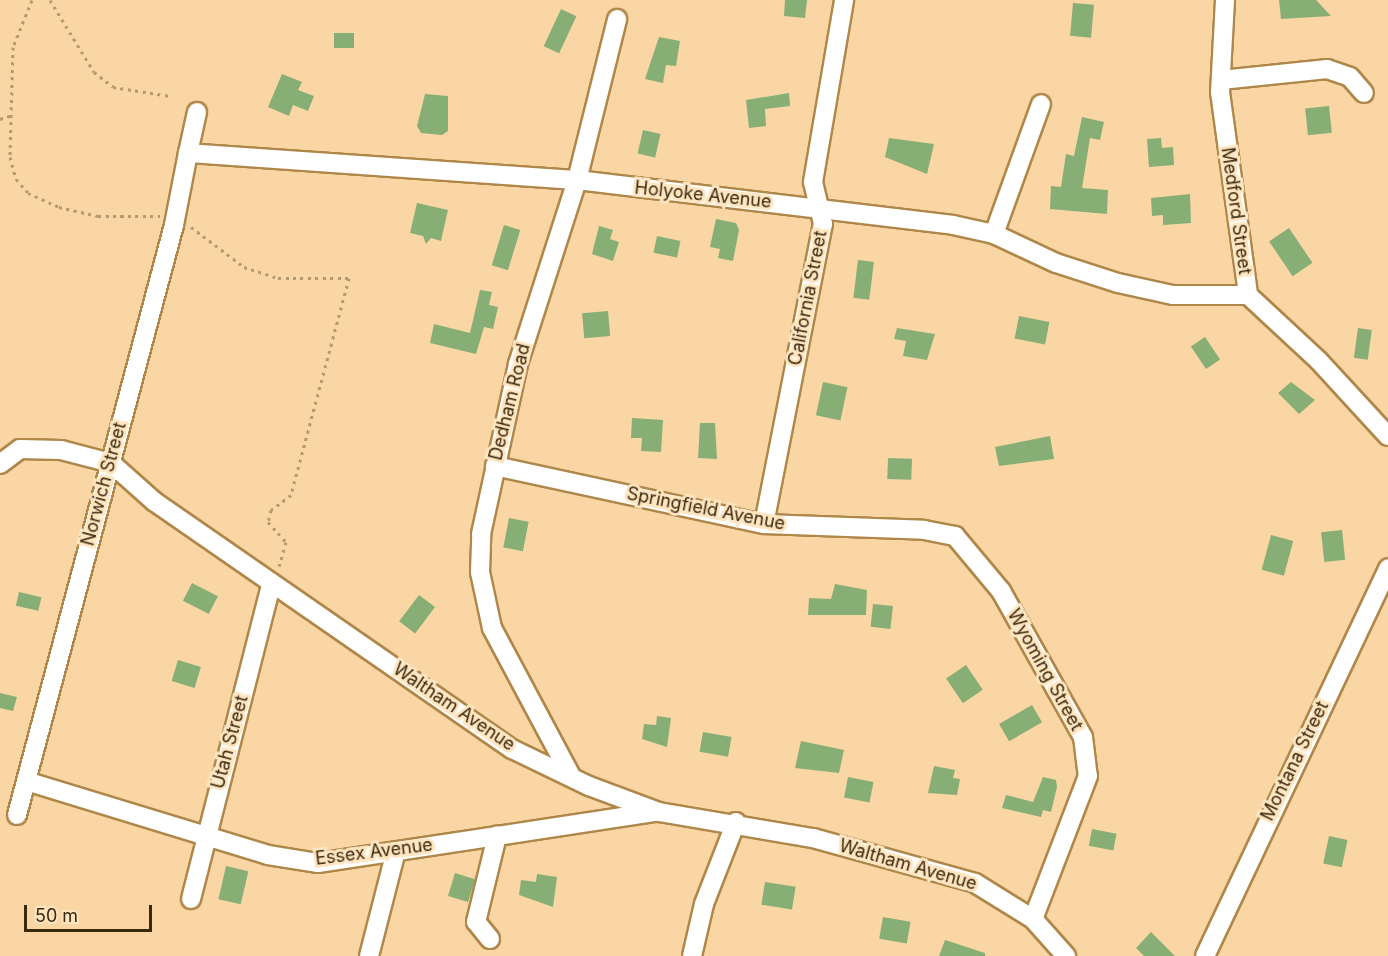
<!DOCTYPE html>
<style>
body{margin:0}
#map{position:relative;width:1388px;height:956px;overflow:hidden;background:#f9d6a4;font-family:Inter,sans-serif}
div>[style]{position:absolute}
[style*='--x']{left:calc(var(--x)*1px);top:calc(var(--y)*1px);width:calc(var(--w)*1px);rotate:calc(var(--a)*1deg)}
.building>*{inset:0;background:#87af75;transform-origin:0 0}
.path>*{height:3px;margin-top:-1.5px;transform-origin:0;background:repeating-linear-gradient(90deg,#b5996f 0 3px,transparent 0 7.5px)}
.roads{filter:drop-shadow(2px 0 #af8749) drop-shadow(-2px 0 #af8749) drop-shadow(0 2px #af8749) drop-shadow(0 -2px #af8749)}
.minor>*{height:18px;margin:-9px;padding:0 9px;transform-origin:9px;border-radius:9px;background:#fff}
span{translate:-50% -50%;white-space:nowrap;text-align:center;line-height:1.15;-webkit-text-stroke:6px #ffe5c0;paint-order:stroke}
.street-label{font-size:18px;color:#3a290f}
.scale{position:absolute;left:24px;top:905px;width:128px;height:27px;box-sizing:border-box;border:3px solid #3a290f;border-top:0;padding-left:8px;font-size:18px;line-height:21px;white-space:nowrap;color:#3a290f;-webkit-text-stroke:4px #ffe5c0;paint-order:stroke}
</style>
<div id="map">
<div class="building">
<div style="clip-path:polygon(785px 0,807px 0,805px 18px,784px 16px)"></div>
<div style="clip-path:polygon(1279px 0,1316px 0,1331px 16px,1281px 19px)"></div>
<div style="left:1073px;top:3px;width:21px;height:33px;rotate:5deg"></div>
<div style="left:561px;top:9px;width:17px;height:41px;rotate:25deg"></div>
<div style="left:334px;top:33px;width:20px;height:15px"></div>
<div style="clip-path:polygon(659px 37px,680px 41px,676px 66px,666px 65px,663px 83px,645px 79px)"></div>
<div style="clip-path:polygon(282px 74px,302px 82px,298px 90px,314px 96px,308px 111px,293px 105px,289px 116px,268px 107px)"></div>
<div style="clip-path:polygon(789px 93px,790px 106px,765px 109px,766px 126px,749px 128px,746px 100px)"></div>
<div style="clip-path:polygon(425px 94px,448px 96px,448px 131px,442px 135px,421px 133px,417px 126px)"></div>
<div style="left:1329px;top:106px;width:27px;height:24px;rotate:84deg"></div>
<div style="clip-path:polygon(1082px 117px,1104px 122px,1100px 140px,1090px 138px,1082px 188px,1108px 190px,1107px 214px,1050px 209px,1051px 186px,1061px 187px,1066px 154px,1074px 156px)"></div>
<div style="left:643px;top:130px;width:18px;height:24px;rotate:13deg"></div>
<div style="clip-path:polygon(889px 138px,934px 144px,927px 174px,885px 157px)"></div>
<div style="clip-path:polygon(1161px 138px,1162px 148px,1173px 147px,1174px 165px,1149px 167px,1147px 139px)"></div>
<div style="clip-path:polygon(1190px 194px,1191px 223px,1163px 225px,1163px 215px,1152px 216px,1151px 198px)"></div>
<div style="clip-path:polygon(417px 203px,448px 210px,441px 241px,431px 238px,426px 244px,423px 236px,410px 233px)"></div>
<div style="clip-path:polygon(716px 219px,736px 223px,739px 230px,733px 261px,718px 258px,720px 249px,710px 247px)"></div>
<div style="left:504px;top:225px;width:17px;height:42px;rotate:17deg"></div>
<div style="clip-path:polygon(599px 226px,613px 230px,610px 239px,619px 242px,613px 261px,592px 254px)"></div>
<div style="left:1289px;top:228px;width:42px;height:24px;rotate:56deg"></div>
<div style="left:657px;top:236px;width:24px;height:17px;rotate:12deg"></div>
<div style="left:858px;top:260px;width:16px;height:38px;rotate:7deg"></div>
<div style="clip-path:polygon(480px 290px,492px 292px,489px 305px,498px 307px,493px 329px,484px 327px,476px 354px,430px 343px,434px 324px,470px 333px)"></div>
<div style="left:608px;top:311px;width:25px;height:26px;rotate:85deg"></div>
<div style="left:1019px;top:316px;width:31px;height:23px;rotate:11deg"></div>
<div style="clip-path:polygon(897px 328px,935px 334px,927px 360px,903px 356px,906px 341px,894px 339px)"></div>
<div style="left:1358px;top:328px;width:14px;height:30px;rotate:8deg"></div>
<div style="left:1205px;top:337px;width:27px;height:17px;rotate:56deg"></div>
<div style="left:823px;top:382px;width:25px;height:34px;rotate:12deg"></div>
<div style="clip-path:polygon(1291px 382px,1315px 400px,1299px 414px,1278px 393px)"></div>
<div style="clip-path:polygon(632px 418px,663px 420px,661px 452px,641px 451px,642px 438px,631px 438px)"></div>
<div style="clip-path:polygon(700px 423px,715px 423px,717px 459px,698px 458px)"></div>
<div style="clip-path:polygon(1050px 436px,1054px 459px,999px 466px,995px 447px)"></div>
<div style="left:888px;top:458px;width:24px;height:21px;rotate:2deg"></div>
<div style="left:509px;top:518px;width:20px;height:30px;rotate:11deg"></div>
<div style="left:1342px;top:530px;width:30px;height:21px;rotate:84deg"></div>
<div style="left:1271px;top:535px;width:23px;height:36px;rotate:15deg"></div>
<div style="left:192px;top:583px;width:29px;height:20px;rotate:27deg"></div>
<div style="clip-path:polygon(835px 584px,867px 590px,866px 615px,808px 615px,809px 598px,831px 599px)"></div>
<div style="left:19px;top:592px;width:23px;height:14px;rotate:13deg"></div>
<div style="left:419px;top:595px;width:20px;height:33px;rotate:37deg"></div>
<div style="left:873px;top:604px;width:20px;height:23px;rotate:6deg"></div>
<div style="left:178px;top:660px;width:24px;height:22px;rotate:17deg"></div>
<div style="left:966px;top:665px;width:30px;height:24px;rotate:56deg"></div>
<div style="clip-path:polygon(0 693px,17px 697px,13px 711px,0 708px)"></div>
<div style="left:1032px;top:705px;width:20px;height:38px;rotate:60deg"></div>
<div style="clip-path:polygon(657px 716px,671px 718px,667px 747px,642px 739px,644px 724px,656px 725px)"></div>
<div style="left:703px;top:732px;width:29px;height:20px;rotate:10deg"></div>
<div style="clip-path:polygon(801px 741px,844px 750px,839px 773px,795px 768px)"></div>
<div style="clip-path:polygon(934px 766px,955px 770px,953px 778px,960px 779px,957px 795px,928px 793px)"></div>
<div style="left:848px;top:777px;width:26px;height:21px;rotate:11deg"></div>
<div style="clip-path:polygon(1043px 777px,1056px 780px,1057px 787px,1051px 812px,1043px 810px,1041px 817px,1002px 808px,1006px 795px,1033px 802px)"></div>
<div style="left:1092px;top:829px;width:25px;height:17px;rotate:11deg"></div>
<div style="left:1329px;top:836px;width:19px;height:28px;rotate:12deg"></div>
<div style="left:226px;top:866px;width:23px;height:34px;rotate:13deg"></div>
<div style="left:455px;top:873px;width:21px;height:24px;rotate:17deg"></div>
<div style="clip-path:polygon(537px 874px,557px 877px,553px 907px,519px 895px,521px 880px,536px 882px)"></div>
<div style="left:765px;top:882px;width:31px;height:23px;rotate:9deg"></div>
<div style="left:883px;top:917px;width:28px;height:22px;rotate:10deg"></div>
<div style="clip-path:polygon(1151px 932px,1175px 956px,1144px 956px,1136px 948px)"></div>
<div style="clip-path:polygon(945px 940px,985px 953px,985px 956px,939px 956px)"></div>
</div>
<div class="path">
<div style="--x:32;--y:0;--w:51;--a:112"></div>
<div style="--x:13;--y:47;--w:110;--a:91.6"></div>
<div style="--x:10;--y:157;--w:23;--a:75"></div>
<div style="--x:16;--y:179;--w:18;--a:49"></div>
<div style="--x:28;--y:193;--w:34;--a:24"></div>
<div style="--x:59;--y:207;--w:40;--a:13"></div>
<div style="--x:98;--y:216;--w:62;--a:0"></div>
<div style="--x:50;--y:0;--w:84;--a:58.6"></div>
<div style="--x:94;--y:72;--w:24;--a:38"></div>
<div style="--x:113;--y:87;--w:58;--a:9"></div>
<div style="--x:0;--y:119;--w:13;--a:-18"></div>
<div style="--x:191;--y:227;--w:66;--a:37"></div>
<div style="--x:244;--y:267;--w:36;--a:18"></div>
<div style="--x:278;--y:278;--w:71;--a:0"></div>
<div style="--x:349;--y:278;--w:225;--a:105"></div>
<div style="--x:291;--y:495;--w:25;--a:143"></div>
<div style="--x:271;--y:510;--w:12;--a:104"></div>
<div style="--x:268;--y:522;--w:27;--a:48"></div>
<div style="--x:286;--y:542;--w:25;--a:106"></div>
</div>
<div class="roads">
<div class="minor">
<div style="--x:1225;--y:0;--w:92;--a:93.1"></div>
<div style="--x:1220;--y:92;--w:205;--a:82.1"></div>
<div style="--x:1248;--y:295;--w:97;--a:42.9"></div>
<div style="--x:1319;--y:361;--w:102;--a:47.4"></div>
<div style="--x:1221;--y:80;--w:107;--a:-5.9"></div>
<div style="--x:1327;--y:69;--w:24;--a:19"></div>
<div style="--x:1350;--y:77;--w:21;--a:49"></div>
<div style="--x:197;--y:112;--w:42;--a:102.4"></div>
<div style="--x:188;--y:153;--w:390;--a:4"></div>
<div style="--x:577;--y:180;--w:379;--a:6.8"></div>
<div style="--x:953;--y:225;--w:42;--a:12.4"></div>
<div style="--x:994;--y:234;--w:68;--a:25.1"></div>
<div style="--x:1056;--y:263;--w:65;--a:17.9"></div>
<div style="--x:1118;--y:283;--w:56;--a:12.3"></div>
<div style="--x:1173;--y:295;--w:75;--a:0"></div>
<div style="--x:994;--y:234;--w:138;--a:-70.1"></div>
<div style="--x:0;--y:464;--w:25;--a:-37"></div>
<div style="--x:20;--y:449;--w:41;--a:1.4"></div>
<div style="--x:61;--y:450;--w:52;--a:14.6"></div>
<div style="--x:111;--y:463;--w:59;--a:41.6"></div>
<div style="--x:155;--y:502;--w:434;--a:34.7"></div>
<div style="--x:512;--y:749;--w:85;--a:25.7"></div>
<div style="--x:589;--y:786;--w:75;--a:20.4"></div>
<div style="--x:659;--y:812;--w:156;--a:9.6"></div>
<div style="--x:813;--y:838;--w:168;--a:15.5"></div>
<div style="--x:975;--y:883;--w:68;--a:31.8"></div>
<div style="--x:1033;--y:919;--w:50;--a:48.3"></div>
<div style="--x:495;--y:466;--w:275;--a:12.2"></div>
<div style="--x:764;--y:524;--w:160;--a:2.1"></div>
<div style="--x:924;--y:530;--w:32;--a:11"></div>
<div style="--x:955;--y:536;--w:72;--a:50.1"></div>
<div style="--x:1001;--y:591;--w:167;--a:60.7"></div>
<div style="--x:1083;--y:737;--w:39;--a:83"></div>
<div style="--x:1088;--y:776;--w:153;--a:111"></div>
<div style="--x:764;--y:524;--w:306;--a:-78.9"></div>
<div style="--x:823;--y:224;--w:43;--a:-103.4"></div>
<div style="--x:813;--y:182;--w:185;--a:-80.3"></div>
<div style="--x:571;--y:776;--w:168;--a:-118.1"></div>
<div style="--x:492;--y:628;--w:57;--a:-102.1"></div>
<div style="--x:480;--y:572;--w:38;--a:-88"></div>
<div style="--x:481;--y:534;--w:174;--a:-77.7"></div>
<div style="--x:518;--y:364;--w:193;--a:-72.2"></div>
<div style="--x:577;--y:180;--w:166;--a:-76"></div>
<div style="--x:26;--y:781;--w:253;--a:17"></div>
<div style="--x:268;--y:855;--w:51;--a:9.1"></div>
<div style="--x:318;--y:863;--w:343;--a:-8.6"></div>
<div style="--x:17;--y:815;--w:611;--a:-75.1"></div>
<div style="--x:174;--y:225;--w:73;--a:-79"></div>
<div style="--x:191;--y:899;--w:325;--a:-75.7"></div>
<div style="--x:490;--y:939;--w:22;--a:-129"></div>
<div style="--x:476;--y:922;--w:89;--a:-76.3"></div>
<div style="--x:369;--y:956;--w:108;--a:-75.6"></div>
<div style="--x:692;--y:956;--w:53;--a:-77"></div>
<div style="--x:704;--y:904;--w:88;--a:-68.7"></div>
<div style="--x:1205;--y:956;--w:429;--a:-64.7"></div>
</div>
</div>
<div class="street-label">
<span style="left:703px;top:195px;rotate:6deg">Holyoke Avenue</span>
<span style="left:1236px;top:211px;rotate:82deg">Medford Street</span>
<span style="left:808px;top:298px;rotate:-79deg">California Street</span>
<span style="left:510px;top:402px;rotate:-76deg">Dedham Road</span>
<span style="left:104px;top:484px;rotate:-75deg">Norwich Street</span>
<span style="left:706px;top:509px;rotate:11deg">Springfield Avenue</span>
<span style="left:1045px;top:670px;rotate:61deg">Wyoming Street</span>
<span style="left:454px;top:707px;rotate:34deg">Waltham Avenue</span>
<span style="left:230px;top:742px;rotate:-75deg">Utah Street</span>
<span style="left:1295px;top:761px;rotate:-64deg">Montana Street</span>
<span style="left:374px;top:852px;rotate:-7deg">Essex Avenue</span>
<span style="left:908px;top:865px;rotate:16deg">Waltham Avenue</span>
</div>
<div class="scale">50 m</div>
</div>
